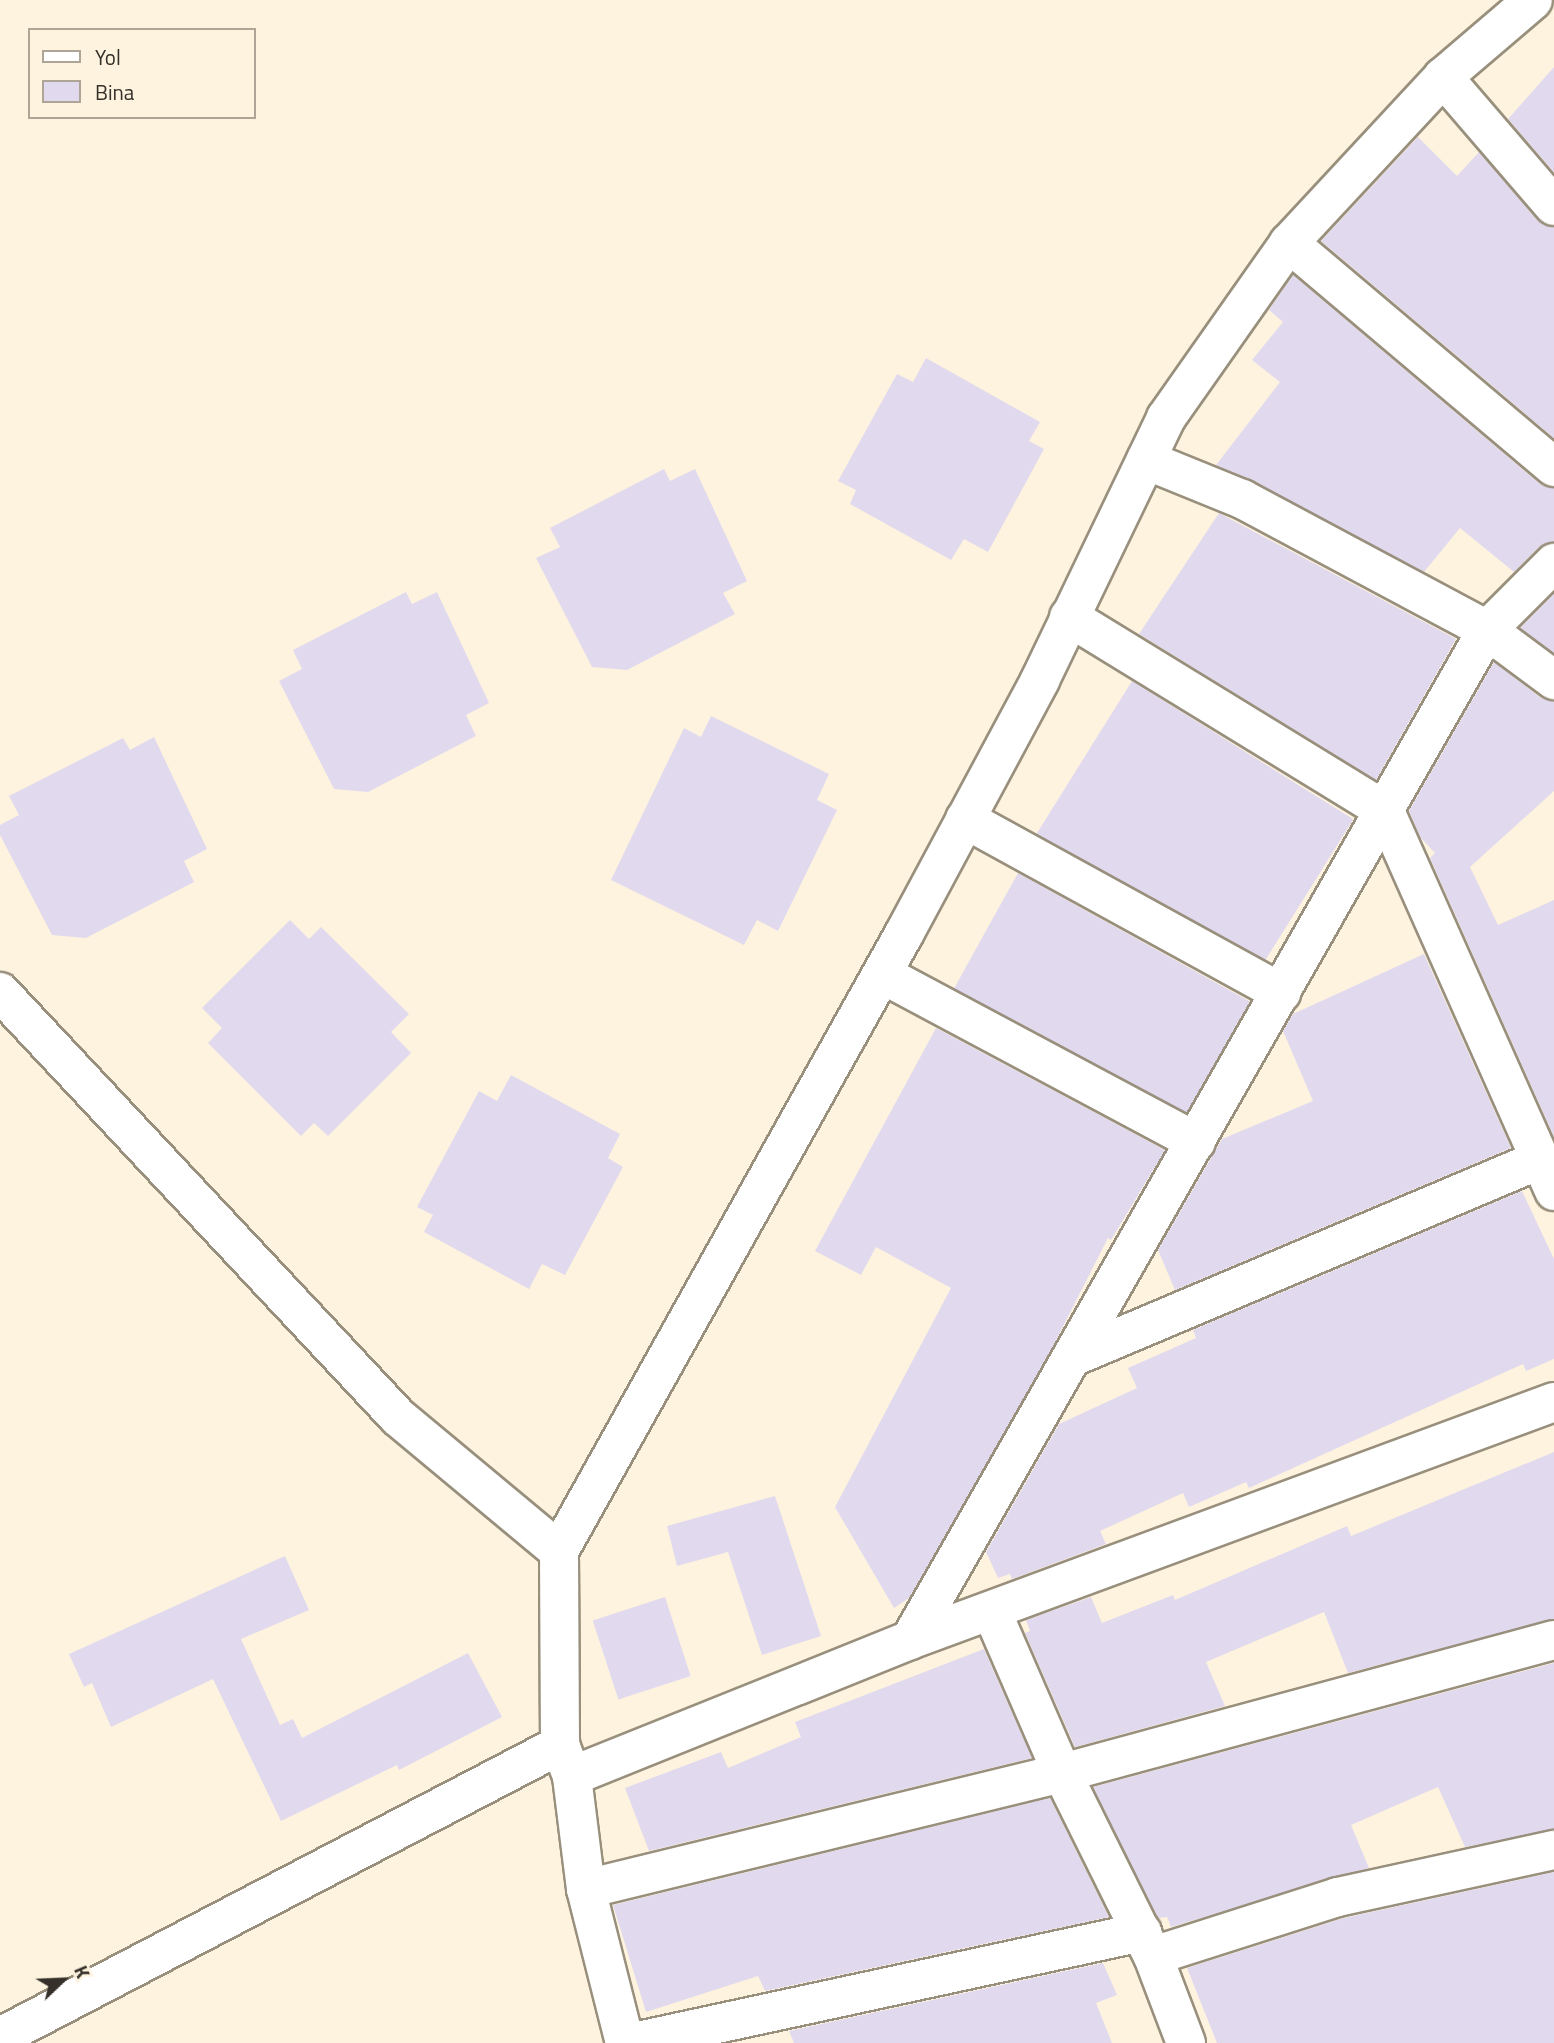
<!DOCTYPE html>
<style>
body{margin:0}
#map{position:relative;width:1554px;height:2043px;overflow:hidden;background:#fef3df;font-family:"Titillium Web",sans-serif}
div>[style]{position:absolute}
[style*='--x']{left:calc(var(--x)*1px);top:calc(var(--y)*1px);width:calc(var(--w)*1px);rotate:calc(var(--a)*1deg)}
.building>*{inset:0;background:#e1daee;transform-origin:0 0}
.roads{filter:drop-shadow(2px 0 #988f7c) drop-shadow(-2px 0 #988f7c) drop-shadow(0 2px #988f7c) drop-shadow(0 -2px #988f7c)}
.minor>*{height:38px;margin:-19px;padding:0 19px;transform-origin:19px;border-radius:19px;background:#fff}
.tertiary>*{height:38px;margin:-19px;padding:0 19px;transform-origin:19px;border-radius:19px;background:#fff}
span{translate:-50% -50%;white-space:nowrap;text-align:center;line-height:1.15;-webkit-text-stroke:5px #fef3df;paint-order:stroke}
.legend{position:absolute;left:28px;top:28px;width:228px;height:91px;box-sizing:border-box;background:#fef3df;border:2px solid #aea597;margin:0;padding:9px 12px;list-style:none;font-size:21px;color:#35312a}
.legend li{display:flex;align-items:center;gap:14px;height:35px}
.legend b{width:35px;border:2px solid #aea597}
.north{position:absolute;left:28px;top:1945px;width:70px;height:70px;-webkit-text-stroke:5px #fef3df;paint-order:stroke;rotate:67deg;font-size:19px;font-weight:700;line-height:28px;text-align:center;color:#35312a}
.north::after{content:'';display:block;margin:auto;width:24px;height:32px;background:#35312a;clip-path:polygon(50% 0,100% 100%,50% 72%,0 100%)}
</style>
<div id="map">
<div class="building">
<div style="clip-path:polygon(1554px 67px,1554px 172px,1508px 119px)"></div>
<div style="clip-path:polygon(1418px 137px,1457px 176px,1479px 152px,1537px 220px,1554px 227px,1554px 438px,1321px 241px)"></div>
<div style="clip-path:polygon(1293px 275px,1540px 484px,1554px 488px,1554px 542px,1539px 547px,1514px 572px,1460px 528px,1424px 572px,1216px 465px,1280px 382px,1252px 360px,1283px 322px,1269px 310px)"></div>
<div style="clip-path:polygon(926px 358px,1040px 422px,1029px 441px,1044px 449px,988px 552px,964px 539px,951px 560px,850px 504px,856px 490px,838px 481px,897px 374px,913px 382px)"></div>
<div style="clip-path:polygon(664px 469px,670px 481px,695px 469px,747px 581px,723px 593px,735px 614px,627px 670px,592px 667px,536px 558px,560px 547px,550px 528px)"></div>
<div style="clip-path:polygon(1219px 513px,1456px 639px,1376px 780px,1139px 634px)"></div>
<div style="clip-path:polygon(406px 592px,412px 604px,437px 592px,489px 703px,466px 715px,476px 736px,368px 792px,334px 789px,279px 681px,302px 669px,293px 650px)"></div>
<div style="clip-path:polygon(1554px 594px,1554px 653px,1520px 628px)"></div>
<div style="clip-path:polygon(1494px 662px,1541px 698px,1554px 701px,1554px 791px,1470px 867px,1498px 925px,1554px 900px,1554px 1137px,1430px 858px,1435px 853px,1420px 837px,1409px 811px)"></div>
<div style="left:1132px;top:681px;width:261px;height:180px;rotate:32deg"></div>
<div style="clip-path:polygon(711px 716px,829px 774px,817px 800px,837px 810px,778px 931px,757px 920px,744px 945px,611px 880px,684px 728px,701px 737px)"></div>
<div style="clip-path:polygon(154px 737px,207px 849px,184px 861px,194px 882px,86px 938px,52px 935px,0 835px,0 825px,19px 815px,9px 796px,123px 738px,130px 750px)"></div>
<div style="left:1018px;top:873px;width:265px;height:132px;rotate:29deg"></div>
<div style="clip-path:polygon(290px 920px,309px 939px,321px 927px,409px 1014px,391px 1032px,411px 1053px,328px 1136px,314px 1123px,301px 1136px,208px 1043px,222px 1028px,202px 1008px)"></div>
<div style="clip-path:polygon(1424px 954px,1511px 1148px,1175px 1290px,1158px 1250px,1222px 1139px,1313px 1101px,1283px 1031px,1293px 1014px)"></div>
<div style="clip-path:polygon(936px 1028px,1165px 1150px,1111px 1240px,1108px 1238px,1051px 1350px,909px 1598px,894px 1608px,835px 1507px,951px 1288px,876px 1247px,861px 1275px,815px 1251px)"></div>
<div style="clip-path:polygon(511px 1075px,620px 1134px,608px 1158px,623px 1167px,565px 1275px,542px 1264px,529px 1289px,424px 1232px,433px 1215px,417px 1207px,479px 1091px,497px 1101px)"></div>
<div style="clip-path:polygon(1522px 1191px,1554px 1259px,1554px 1359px,1526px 1371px,1523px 1364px,1249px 1488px,1246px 1482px,1189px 1507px,1183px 1493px,1100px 1531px,1106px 1544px,1012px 1579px,1010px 1574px,998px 1578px,986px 1552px,1059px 1424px,1137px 1388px,1128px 1368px,1196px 1338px,1193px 1330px)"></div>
<div style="clip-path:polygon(1554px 1452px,1554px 1619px,1348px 1673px,1324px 1612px,1206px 1662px,1225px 1706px,1075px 1747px,1025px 1633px,1030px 1631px,1026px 1620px,1091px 1597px,1102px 1623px,1173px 1595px,1175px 1600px,1347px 1526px,1351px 1536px)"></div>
<div style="clip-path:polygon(775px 1496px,821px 1636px,762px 1655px,728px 1552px,677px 1566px,667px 1526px)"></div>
<div style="clip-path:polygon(285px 1556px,309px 1610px,241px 1639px,280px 1725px,293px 1719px,302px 1738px,468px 1653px,502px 1717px,399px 1770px,397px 1765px,281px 1821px,213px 1679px,111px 1727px,92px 1683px,84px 1687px,69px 1654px)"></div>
<div style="left:665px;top:1597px;width:83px;height:76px;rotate:72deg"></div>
<div style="clip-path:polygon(984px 1649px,1032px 1758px,649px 1851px,625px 1788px,721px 1752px,728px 1768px,801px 1737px,795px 1722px)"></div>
<div style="clip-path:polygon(1554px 1663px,1554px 1829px,1465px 1847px,1438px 1787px,1351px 1825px,1369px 1868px,1171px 1927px,1167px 1917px,1158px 1918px,1093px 1787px)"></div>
<div style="clip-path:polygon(1050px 1798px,1109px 1917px,765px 1991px,758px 1976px,646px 2012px,613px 1905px)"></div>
<div style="clip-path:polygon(1554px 1872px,1554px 2043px,1217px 2043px,1187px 1968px,1344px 1918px)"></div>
<div style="clip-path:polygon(1103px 1963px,1117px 1995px,1096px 2003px,1112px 2043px,794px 2043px,789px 2031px)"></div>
</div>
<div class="roads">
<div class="minor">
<div style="--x:1443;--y:77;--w:170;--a:49.3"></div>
<div style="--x:1289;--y:243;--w:347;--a:40.2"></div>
<div style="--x:1146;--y:460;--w:104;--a:22.1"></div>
<div style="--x:1242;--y:499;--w:278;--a:28.1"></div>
<div style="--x:1487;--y:630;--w:84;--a:36.7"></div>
<div style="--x:1069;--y:617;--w:371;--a:31.5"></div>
<div style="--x:1385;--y:811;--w:416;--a:66"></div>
<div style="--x:965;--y:819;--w:361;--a:28.8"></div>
<div style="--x:882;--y:974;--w:356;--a:28.1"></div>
<div style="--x:1075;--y:1356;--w:504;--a:-22.9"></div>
<div style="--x:992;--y:1612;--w:176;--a:66.5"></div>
<div style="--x:1062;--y:1773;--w:204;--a:63.6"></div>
<div style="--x:1153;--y:1956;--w:93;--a:69.2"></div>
<div style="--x:910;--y:1640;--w:1163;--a:-60.26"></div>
<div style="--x:1487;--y:630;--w:95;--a:-45"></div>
<div style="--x:572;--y:1776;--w:364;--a:-21.9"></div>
<div style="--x:910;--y:1640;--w:687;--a:-20.28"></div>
<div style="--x:586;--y:1889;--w:490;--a:-13.7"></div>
<div style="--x:1062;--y:1773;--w:510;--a:-15.13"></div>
<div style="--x:1153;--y:1956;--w:194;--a:-17.7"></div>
<div style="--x:1338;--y:1897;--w:221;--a:-12.3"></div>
<div style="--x:0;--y:2037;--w:632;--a:-27.54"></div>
<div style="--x:629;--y:2043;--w:525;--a:-12.21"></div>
</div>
<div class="tertiary">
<div style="--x:0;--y:992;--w:582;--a:46.88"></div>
<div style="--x:398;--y:1417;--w:209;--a:39.8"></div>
<div style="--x:625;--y:2043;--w:159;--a:-104.2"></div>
<div style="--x:586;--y:1889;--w:114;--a:-97.1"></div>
<div style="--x:572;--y:1776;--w:33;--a:-111"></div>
<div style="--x:560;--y:1745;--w:194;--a:-90.3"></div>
<div style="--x:559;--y:1551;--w:707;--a:-60.79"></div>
<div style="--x:904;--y:934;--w:288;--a:-61.8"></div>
<div style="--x:1040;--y:680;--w:291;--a:-64.3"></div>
<div style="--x:1166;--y:418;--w:214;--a:-54.9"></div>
<div style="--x:1289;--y:243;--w:226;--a:-47.1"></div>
<div style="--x:1443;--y:77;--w:118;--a:-40.5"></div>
</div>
</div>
<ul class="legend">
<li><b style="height:9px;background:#fff"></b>Yol</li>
<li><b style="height:19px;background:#e1daee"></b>Bina</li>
</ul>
<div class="north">K</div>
</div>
